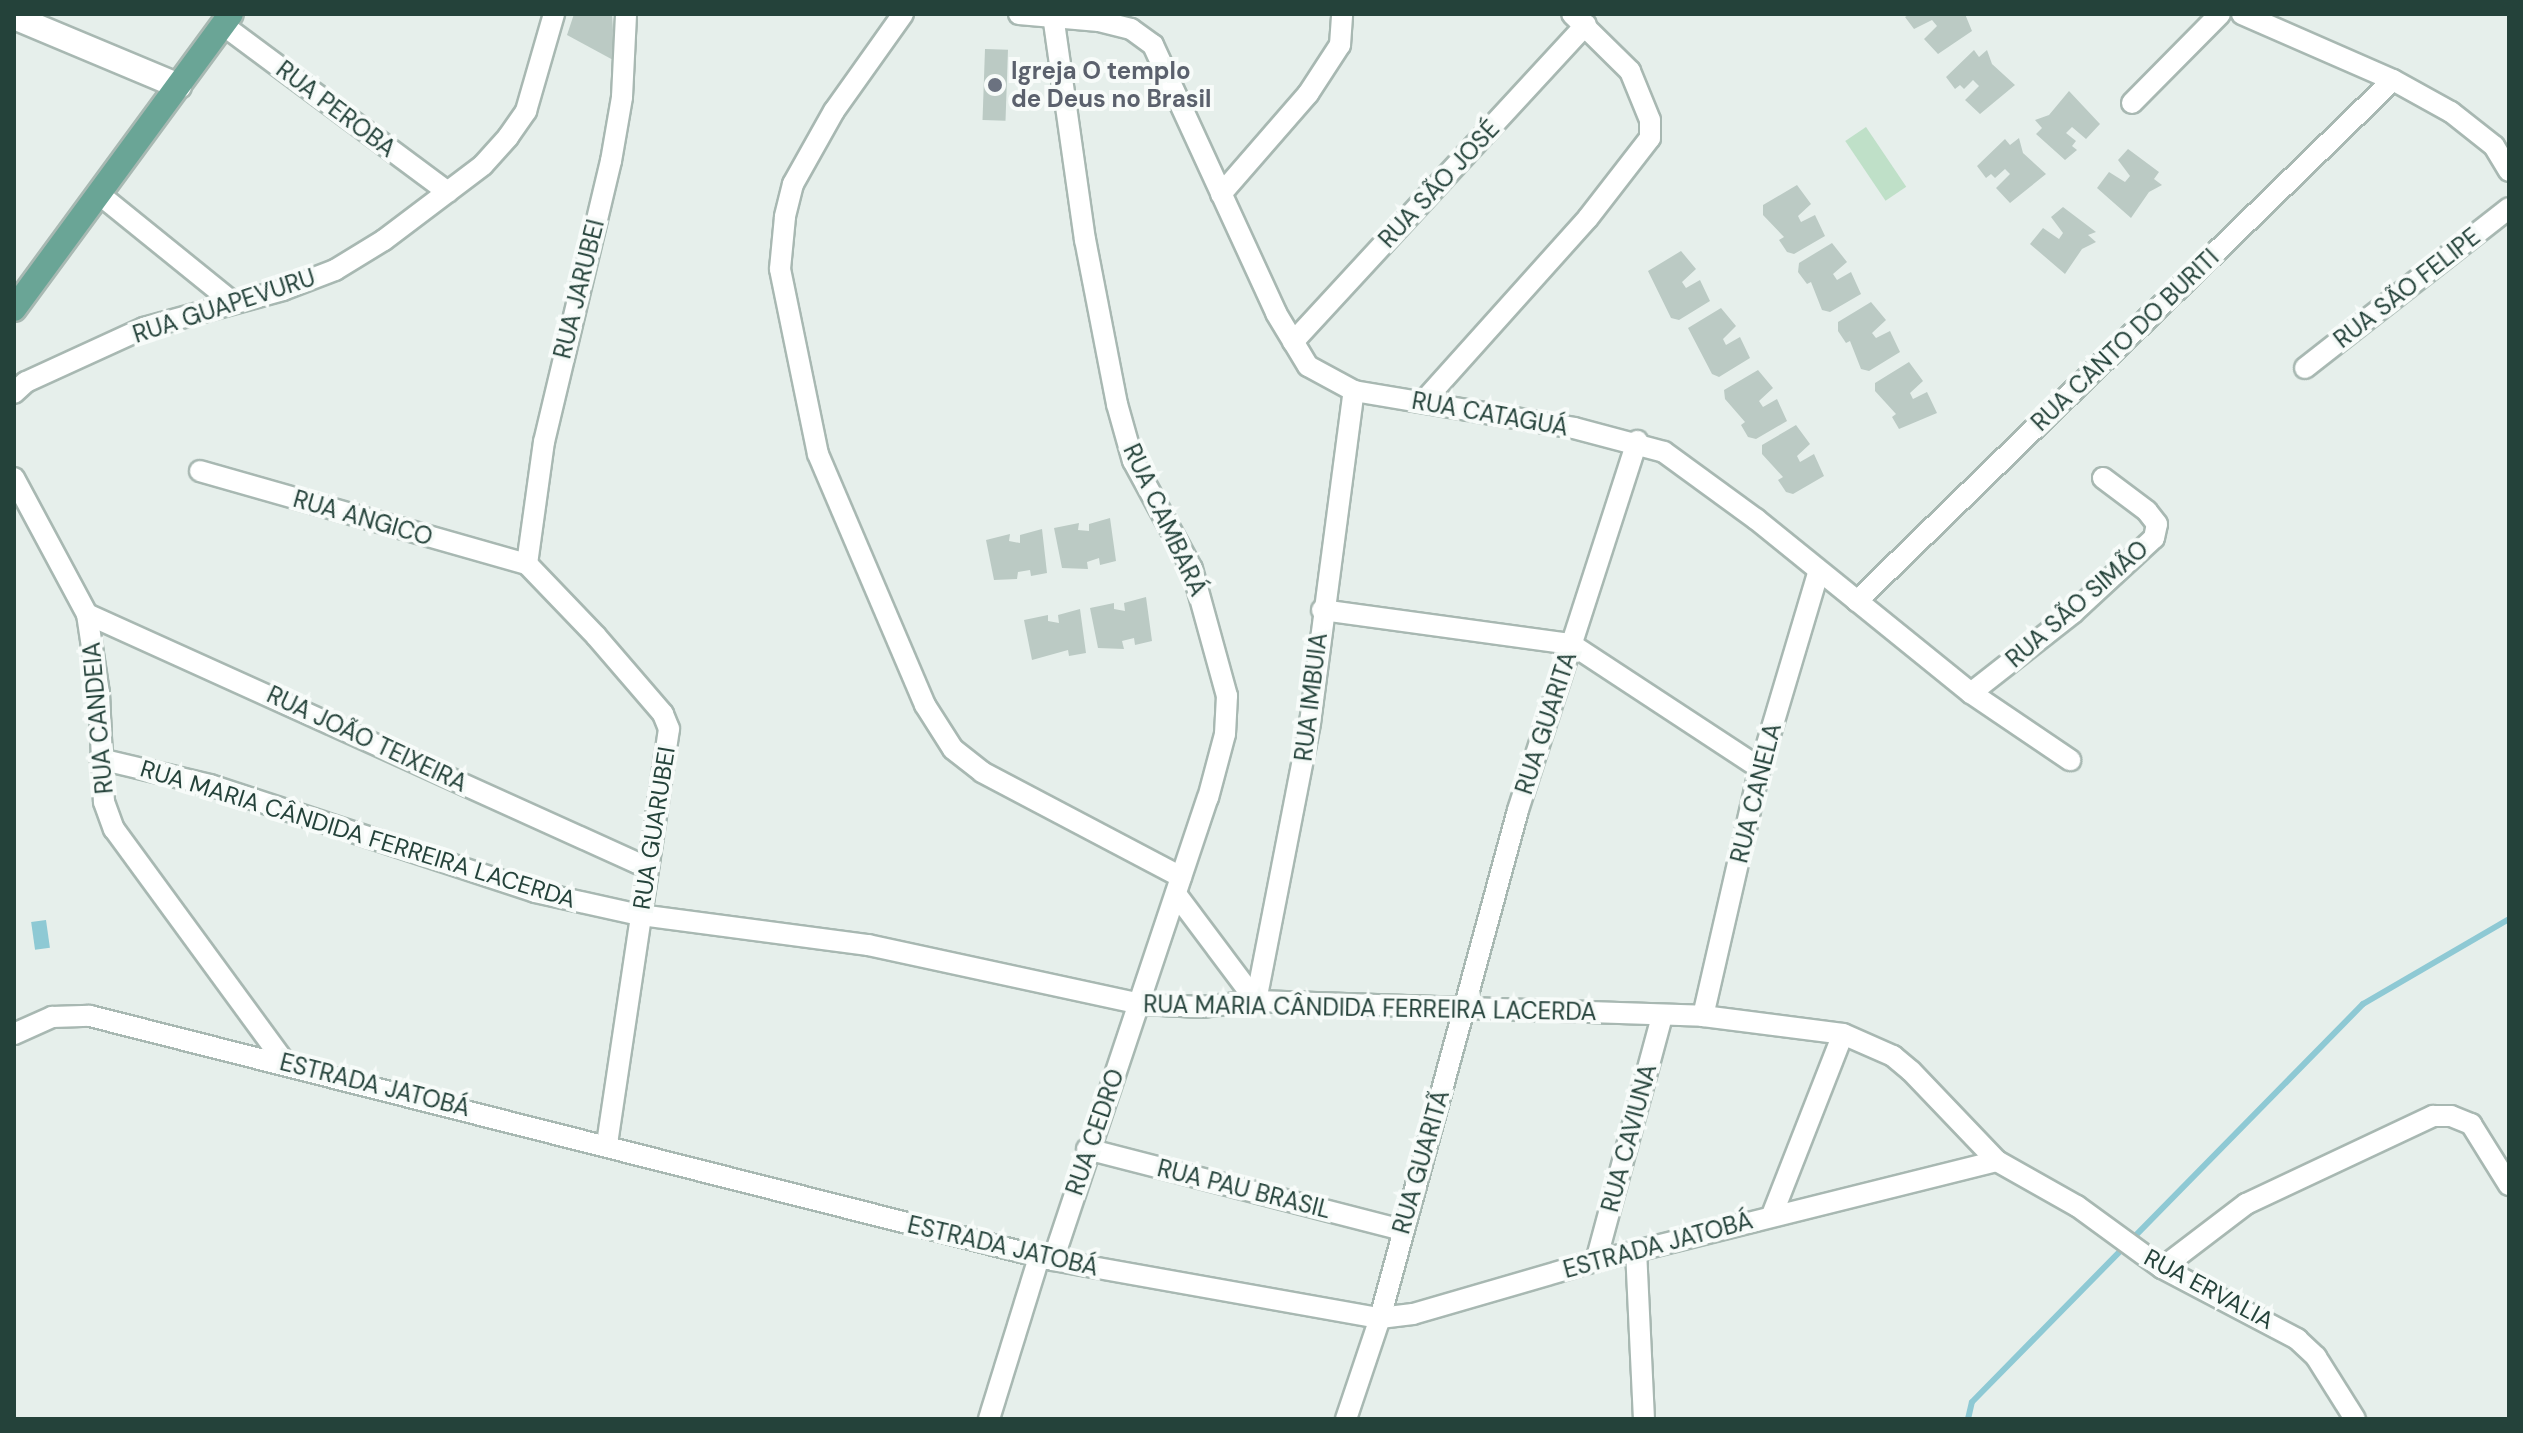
<!DOCTYPE html>
<meta charset="utf-8">
<style>
body{margin:0}
#map{position:relative;width:2523px;height:1433px;overflow:hidden;background:#e6efeb;font-family:"DM Sans",sans-serif}
div>[style]{position:absolute}
[style*='--x']{left:calc(var(--x)*1px);top:calc(var(--y)*1px);width:calc(var(--w)*1px);rotate:calc(var(--a)*1deg)}
.green>*{inset:0;background:#bfe0c8;transform-origin:0 0}
.water>*{inset:0;background:#8ec9d4;transform-origin:0 0}
.stream>*{height:6px;margin:-3px;padding:0 3px;transform-origin:3px;border-radius:3px;background:#8ec9d4}
.building>*{inset:0;background:#bbcac4;transform-origin:0 0}
.roads{filter:drop-shadow(2px 0 #a8b8b2) drop-shadow(-2px 0 #a8b8b2) drop-shadow(0 2px #a8b8b2) drop-shadow(0 -2px #a8b8b2)}
.minor>*{height:20px;margin:-10px;padding:0 10px;transform-origin:10px;border-radius:10px;background:#fff}
.tertiary>*{height:24px;margin:-12px;padding:0 12px;transform-origin:12px;border-radius:12px;background:#fff}
.primary>*{height:24px;margin:-12px;padding:0 12px;transform-origin:12px;border-radius:12px;background:#6aa596}
.dots>*{width:22px;height:22px;translate:-50% -50%;box-sizing:border-box;border:4px solid #f7fbf9;border-radius:50%}
span{translate:-50% -50%;white-space:nowrap;text-align:center;line-height:1.15;-webkit-text-stroke:8px #f7fbf9;paint-order:stroke}
.worship-label{font-size:24px;color:#5b616d;font-weight:700}
.left{translate:0 -50%;text-align:left}
.street-label{font-size:24px;color:#24423a}
.frame{position:absolute;inset:0;border:16px solid #24423a;pointer-events:none}
</style>
<div id="map">
<div class="green">
<div style="left:1866px;top:127px;width:72px;height:25px;rotate:56deg"></div>
</div>
<div class="water">
<div style="left:46px;top:920px;width:28px;height:15px;rotate:82deg"></div>
</div>
<div class="stream">
<div style="--x:1968;--y:1419;--w:17;--a:-77"></div>
<div style="--x:1972;--y:1402;--w:558;--a:-45.51"></div>
<div style="--x:2363;--y:1004;--w:169;--a:-30.2"></div>
</div>
<div class="building">
<div style="clip-path:polygon(574px 14px,612px 14px,615px 61px,567px 35px)"></div>
<div style="clip-path:polygon(1910px 14px,1965px 14px,1972px 31px,1938px 54px,1924px 39px,1937px 26px,1932px 20px,1914px 29px,1905px 17px)"></div>
<div style="left:985px;top:49px;width:23px;height:71px;rotate:2deg"></div>
<div style="clip-path:polygon(1974px 50px,1979px 57px,1987px 50px,1992px 64px,2015px 85px,1980px 114px,1965px 100px,1979px 86px,1973px 80px,1964px 89px,1960px 85px,1955px 89px,1946px 77px)"></div>
<div style="clip-path:polygon(2069px 91px,2100px 124px,2086px 139px,2072px 127px,2066px 133px,2076px 141px,2072px 146px,2077px 150px,2065px 160px,2036px 134px,2042px 128px,2035px 120px,2049px 115px)"></div>
<div style="clip-path:polygon(2019px 138px,2023px 153px,2046px 174px,2010px 203px,1996px 188px,2010px 174px,2005px 169px,1995px 178px,1991px 174px,1986px 178px,1977px 166px,2005px 139px,2010px 145px)"></div>
<div style="clip-path:polygon(2128px 149px,2159px 172px,2154px 179px,2162px 185px,2149px 192px,2131px 218px,2097px 188px,2109px 172px,2125px 182px,2130px 176px,2118px 160px)"></div>
<div style="clip-path:polygon(1797px 185px,1811px 204px,1798px 216px,1801px 222px,1815px 215px,1825px 236px,1794px 254px,1787px 252px,1779px 240px,1784px 237px,1763px 215px,1763px 205px)"></div>
<div style="clip-path:polygon(2063px 207px,2096px 232px,2088px 235px,2096px 242px,2082px 249px,2065px 274px,2030px 244px,2043px 228px,2059px 239px,2063px 233px,2051px 217px)"></div>
<div style="clip-path:polygon(1832px 243px,1847px 262px,1833px 274px,1837px 280px,1851px 272px,1861px 294px,1830px 312px,1822px 310px,1811px 282px,1807px 284px,1798px 272px,1799px 263px)"></div>
<div style="clip-path:polygon(1681px 251px,1696px 269px,1682px 282px,1686px 288px,1700px 280px,1710px 301px,1679px 320px,1671px 318px,1648px 271px)"></div>
<div style="clip-path:polygon(1871px 302px,1886px 320px,1872px 333px,1876px 338px,1890px 331px,1900px 352px,1869px 371px,1861px 369px,1850px 341px,1846px 343px,1838px 331px,1838px 322px)"></div>
<div style="clip-path:polygon(1721px 308px,1736px 326px,1723px 339px,1726px 345px,1740px 337px,1750px 358px,1719px 377px,1712px 374px,1688px 328px)"></div>
<div style="clip-path:polygon(1909px 362px,1923px 381px,1910px 393px,1913px 399px,1927px 392px,1937px 413px,1899px 429px,1892px 417px,1896px 414px,1875px 391px,1875px 383px)"></div>
<div style="clip-path:polygon(1758px 370px,1773px 388px,1759px 401px,1763px 407px,1777px 399px,1787px 421px,1756px 439px,1748px 437px,1741px 425px,1745px 422px,1725px 399px,1724px 390px)"></div>
<div style="clip-path:polygon(1796px 425px,1810px 444px,1797px 456px,1800px 462px,1814px 454px,1824px 476px,1793px 494px,1786px 492px,1778px 480px,1783px 477px,1762px 454px,1762px 445px)"></div>
<div style="clip-path:polygon(1110px 518px,1116px 561px,1100px 565px,1099px 558px,1087px 562px,1088px 569px,1062px 568px,1054px 528px,1079px 523px,1078px 530px,1089px 531px,1089px 524px)"></div>
<div style="clip-path:polygon(1042px 529px,1047px 573px,1031px 576px,1030px 570px,1018px 572px,1017px 579px,994px 580px,986px 540px,1010px 534px,1009px 541px,1020px 543px,1020px 535px)"></div>
<div style="clip-path:polygon(1146px 597px,1152px 641px,1135px 645px,1134px 638px,1122px 641px,1124px 649px,1098px 648px,1090px 608px,1114px 603px,1114px 609px,1125px 611px,1124px 603px)"></div>
<div style="clip-path:polygon(1080px 609px,1086px 653px,1069px 656px,1068px 650px,1032px 660px,1024px 620px,1048px 615px,1048px 621px,1059px 623px,1058px 615px)"></div>
</div>
<div class="roads">
<div class="minor">
<div style="--x:903;--y:14;--w:119;--a:125.4"></div>
<div style="--x:834;--y:111;--w:84;--a:119.3"></div>
<div style="--x:793;--y:184;--w:34;--a:104"></div>
<div style="--x:785;--y:217;--w:52;--a:95.5"></div>
<div style="--x:780;--y:269;--w:189;--a:78.4"></div>
<div style="--x:818;--y:454;--w:273;--a:66.9"></div>
<div style="--x:925;--y:705;--w:52;--a:57.5"></div>
<div style="--x:953;--y:749;--w:37;--a:38"></div>
<div style="--x:982;--y:772;--w:225;--a:27.8"></div>
<div style="--x:1019;--y:14;--w:80;--a:5"></div>
<div style="--x:1099;--y:21;--w:33;--a:14"></div>
<div style="--x:1131;--y:29;--w:27;--a:36"></div>
<div style="--x:1153;--y:45;--w:295;--a:65.3"></div>
<div style="--x:1276;--y:313;--w:62;--a:58.9"></div>
<div style="--x:1308;--y:366;--w:52;--a:28.5"></div>
<div style="--x:1354;--y:391;--w:223;--a:9.5"></div>
<div style="--x:1574;--y:428;--w:93;--a:14.9"></div>
<div style="--x:1664;--y:452;--w:114;--a:36.1"></div>
<div style="--x:1756;--y:519;--w:277;--a:39"></div>
<div style="--x:1971;--y:693;--w:120;--a:34.1"></div>
<div style="--x:2242;--y:14;--w:165;--a:23.6"></div>
<div style="--x:2393;--y:80;--w:66;--a:28.9"></div>
<div style="--x:2451;--y:112;--w:55;--a:38.3"></div>
<div style="--x:2494;--y:146;--w:29;--a:59"></div>
<div style="--x:223;--y:25;--w:280;--a:36.6"></div>
<div style="--x:2132;--y:103;--w:125;--a:-45.3"></div>
<div style="--x:99;--y:194;--w:170;--a:39"></div>
<div style="--x:1221;--y:194;--w:133;--a:-49"></div>
<div style="--x:1308;--y:94;--w:59;--a:-56.9"></div>
<div style="--x:1340;--y:45;--w:31;--a:-86"></div>
<div style="--x:1293;--y:342;--w:432;--a:-47.3"></div>
<div style="--x:2305;--y:368;--w:259;--a:-38.1"></div>
<div style="--x:14;--y:393;--w:16;--a:-43"></div>
<div style="--x:26;--y:382;--w:130;--a:-24.6"></div>
<div style="--x:144;--y:328;--w:144;--a:-15.3"></div>
<div style="--x:283;--y:290;--w:56;--a:-21"></div>
<div style="--x:335;--y:270;--w:57;--a:-31.5"></div>
<div style="--x:384;--y:240;--w:124;--a:-37.1"></div>
<div style="--x:483;--y:165;--w:38;--a:-48"></div>
<div style="--x:508;--y:137;--w:32;--a:-55"></div>
<div style="--x:526;--y:111;--w:101;--a:-73.9"></div>
<div style="--x:1423;--y:402;--w:247;--a:-48.1"></div>
<div style="--x:1588;--y:218;--w:101;--a:-52.2"></div>
<div style="--x:1650;--y:138;--w:18;--a:-90"></div>
<div style="--x:1650;--y:120;--w:53;--a:-112.2"></div>
<div style="--x:1630;--y:71;--w:81;--a:-135.5"></div>
<div style="--x:200;--y:471;--w:340;--a:15.9"></div>
<div style="--x:14;--y:478;--w:154;--a:61.8"></div>
<div style="--x:87;--y:614;--w:80;--a:81.4"></div>
<div style="--x:99;--y:693;--w:109;--a:87.4"></div>
<div style="--x:104;--y:802;--w:29;--a:70"></div>
<div style="--x:114;--y:829;--w:290;--a:53.8"></div>
<div style="--x:527;--y:564;--w:100;--a:46.2"></div>
<div style="--x:596;--y:636;--w:103;--a:49.3"></div>
<div style="--x:663;--y:714;--w:16;--a:68"></div>
<div style="--x:669;--y:729;--w:420;--a:98.5"></div>
<div style="--x:527;--y:564;--w:123;--a:-82.1"></div>
<div style="--x:544;--y:442;--w:289;--a:-76.6"></div>
<div style="--x:611;--y:161;--w:65;--a:-80.2"></div>
<div style="--x:622;--y:97;--w:83;--a:-87.2"></div>
<div style="--x:1857;--y:601;--w:747;--a:-44.19"></div>
<div style="--x:1322;--y:610;--w:251;--a:7.8"></div>
<div style="--x:1571;--y:644;--w:226;--a:33.3"></div>
<div style="--x:87;--y:614;--w:614;--a:24.35"></div>
<div style="--x:1971;--y:693;--w:130;--a:-38.1"></div>
<div style="--x:2073;--y:613;--w:110;--a:-42.8"></div>
<div style="--x:2154;--y:538;--w:14;--a:-78"></div>
<div style="--x:2157;--y:524;--w:16;--a:-128"></div>
<div style="--x:2147;--y:511;--w:55;--a:-143.1"></div>
<div style="--x:100;--y:759;--w:113;--a:13.3"></div>
<div style="--x:210;--y:785;--w:342;--a:18.2"></div>
<div style="--x:535;--y:892;--w:107;--a:12.4"></div>
<div style="--x:640;--y:915;--w:230;--a:7.5"></div>
<div style="--x:868;--y:945;--w:278;--a:12.2"></div>
<div style="--x:1140;--y:1004;--w:61;--a:2.8"></div>
<div style="--x:1201;--y:1007;--w:55;--a:-6.2"></div>
<div style="--x:1256;--y:1001;--w:447;--a:1.9"></div>
<div style="--x:1703;--y:1016;--w:141;--a:7.3"></div>
<div style="--x:1843;--y:1034;--w:55;--a:23.7"></div>
<div style="--x:1893;--y:1056;--w:23;--a:40"></div>
<div style="--x:1911;--y:1071;--w:124;--a:46.3"></div>
<div style="--x:1997;--y:1161;--w:92;--a:29.4"></div>
<div style="--x:2077;--y:1206;--w:105;--a:36.1"></div>
<div style="--x:2162;--y:1268;--w:153;--a:27.7"></div>
<div style="--x:2297;--y:1339;--w:26;--a:43"></div>
<div style="--x:2316;--y:1357;--w:73;--a:57.8"></div>
<div style="--x:1176;--y:894;--w:134;--a:53.2"></div>
<div style="--x:1256;--y:1001;--w:283;--a:-79"></div>
<div style="--x:1310;--y:723;--w:335;--a:-82.5"></div>
<div style="--x:1703;--y:1016;--w:254;--a:-77.1"></div>
<div style="--x:1760;--y:768;--w:203;--a:-73.4"></div>
<div style="--x:14;--y:1034;--w:42;--a:-24.1"></div>
<div style="--x:52;--y:1017;--w:38;--a:-2"></div>
<div style="--x:90;--y:1016;--w:993;--a:14.22"></div>
<div style="--x:1053;--y:1260;--w:332;--a:10.1"></div>
<div style="--x:1380;--y:1318;--w:33;--a:-7"></div>
<div style="--x:1413;--y:1314;--w:191;--a:-16.2"></div>
<div style="--x:1596;--y:1261;--w:413;--a:-14"></div>
<div style="--x:1087;--y:1149;--w:325;--a:14.4"></div>
<div style="--x:1772;--y:1215;--w:194;--a:-68.6"></div>
<div style="--x:1636;--y:1250;--w:169;--a:87.3"></div>
<div style="--x:1053;--y:1260;--w:487;--a:-71.5"></div>
<div style="--x:1208;--y:798;--w:66;--a:-75.1"></div>
<div style="--x:1225;--y:734;--w:38;--a:-87"></div>
<div style="--x:1227;--y:696;--w:132;--a:-105.4"></div>
<div style="--x:1192;--y:569;--w:123;--a:-118.6"></div>
<div style="--x:1133;--y:461;--w:59;--a:-105.7"></div>
<div style="--x:1117;--y:404;--w:167;--a:-101"></div>
<div style="--x:1085;--y:240;--w:226;--a:-98.1"></div>
<div style="--x:1596;--y:1261;--w:254;--a:-74.9"></div>
<div style="--x:2162;--y:1268;--w:106;--a:-37.3"></div>
<div style="--x:2246;--y:1204;--w:207;--a:-25.2"></div>
<div style="--x:2433;--y:1116;--w:18;--a:0"></div>
<div style="--x:2451;--y:1116;--w:22;--a:22"></div>
<div style="--x:2471;--y:1124;--w:72;--a:58.1"></div>
<div style="--x:989;--y:1419;--w:170;--a:-72.8"></div>
<div style="--x:1346;--y:1419;--w:107;--a:-71.4"></div>
<div style="--x:1380;--y:1318;--w:526;--a:-74.8"></div>
<div style="--x:1518;--y:810;--w:388;--a:-72.1"></div>
</div>
<div class="tertiary">
<div style="--x:14;--y:17;--w:179;--a:22.7"></div>
</div>
<div class="primary">
<div style="--x:14;--y:309;--w:366;--a:-53.7"></div>
</div>
</div>
<div class="dots">
<div style="left:995px;top:85px;background:#6b7280"></div>
</div>
<div class="worship-label">
<span class="left" style="left:1011px;top:85px">Igreja O templo<br>de Deus no Brasil</span>
</div>
<div class="street-label">
<span style="left:336px;top:109px;rotate:37deg">RUA PEROBA</span>
<span style="left:1439px;top:184px;rotate:-47deg">RUA SÃO JOSÉ</span>
<span style="left:2407px;top:288px;rotate:-38deg">RUA SÃO FELIPE</span>
<span style="left:579px;top:289px;rotate:-76deg">RUA JARUBEI</span>
<span style="left:224px;top:306px;rotate:-18deg">RUA GUAPEVURU</span>
<span style="left:2125px;top:340px;rotate:-44deg">RUA CANTO DO BURITI</span>
<span style="left:1490px;top:414px;rotate:10deg">RUA CATAGUÁ</span>
<span style="left:363px;top:518px;rotate:16deg">RUA ANGICO</span>
<span style="left:1165px;top:520px;rotate:65deg">RUA CAMBARÁ</span>
<span style="left:2077px;top:604px;rotate:-41deg">RUA SÃO SIMÃO</span>
<span style="left:1311px;top:697px;rotate:-83deg">RUA IMBUIA</span>
<span style="left:98px;top:718px;rotate:-95deg">RUA CANDEIA</span>
<span style="left:1546px;top:723px;rotate:-72deg">RUA GUARITA</span>
<span style="left:367px;top:739px;rotate:25deg">RUA JOÃO TEIXEIRA</span>
<span style="left:1756px;top:793px;rotate:-76deg">RUA CANELA</span>
<span style="left:654px;top:828px;rotate:-81deg">RUA GUARUBEI</span>
<span style="left:358px;top:834px;rotate:17deg">RUA MARIA CÂNDIDA FERREIRA LACERDA</span>
<span style="left:1370px;top:1008px;rotate:1deg">RUA MARIA CÂNDIDA FERREIRA LACERDA</span>
<span style="left:375px;top:1085px;rotate:14deg">ESTRADA JATOBÁ</span>
<span style="left:1095px;top:1132px;rotate:-71deg">RUA CEDRO</span>
<span style="left:1629px;top:1138px;rotate:-75deg">RUA CAVIUNA</span>
<span style="left:1421px;top:1162px;rotate:-74deg">RUA GUARITÃ</span>
<span style="left:1244px;top:1189px;rotate:14deg">RUA PAU BRASIL</span>
<span style="left:1658px;top:1245px;rotate:-15deg">ESTRADA JATOBÁ</span>
<span style="left:1003px;top:1246px;rotate:13deg">ESTRADA JATOBÁ</span>
<span style="left:2209px;top:1289px;rotate:28deg">RUA ERVALIA</span>
</div>
<div class="frame"></div>
</div>
